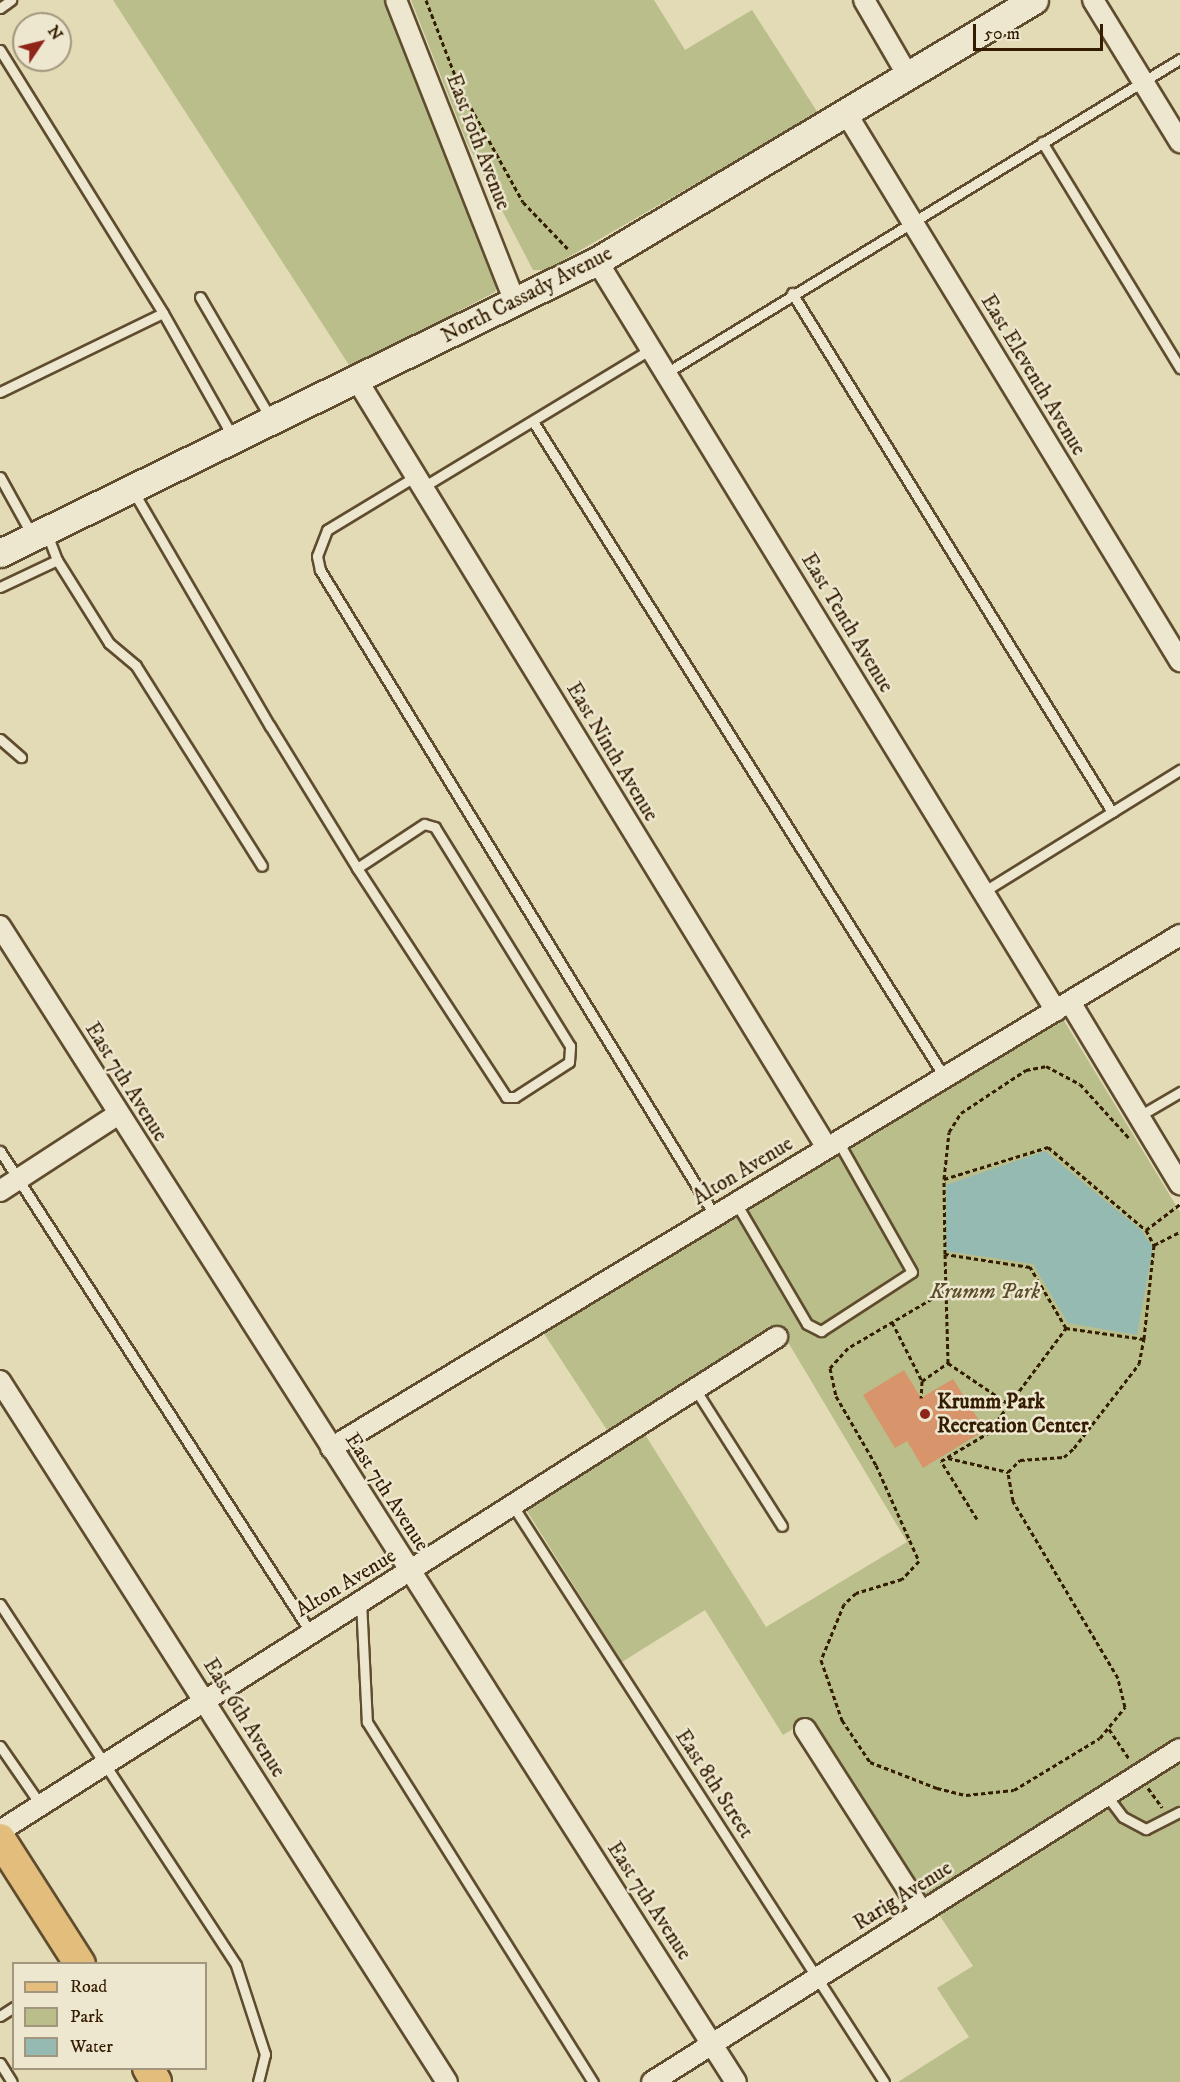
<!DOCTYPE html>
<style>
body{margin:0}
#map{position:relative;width:1180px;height:2082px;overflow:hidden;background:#e3dab6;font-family:"IM FELL DW Pica",serif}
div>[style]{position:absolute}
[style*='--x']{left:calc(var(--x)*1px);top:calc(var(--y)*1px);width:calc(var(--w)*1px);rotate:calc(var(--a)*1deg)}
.green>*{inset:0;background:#b9be8a}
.water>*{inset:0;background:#95bab1}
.building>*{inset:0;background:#d8946a}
.path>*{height:3px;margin-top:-1.5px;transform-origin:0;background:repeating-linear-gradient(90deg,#331c00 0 4.5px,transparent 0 7.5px)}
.roads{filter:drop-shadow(2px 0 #5f4c2e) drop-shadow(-2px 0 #5f4c2e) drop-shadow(0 2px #5f4c2e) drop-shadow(0 -2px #5f4c2e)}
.lane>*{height:9px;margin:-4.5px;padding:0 4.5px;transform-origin:4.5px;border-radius:4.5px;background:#ede7d0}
.street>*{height:20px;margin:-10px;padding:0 10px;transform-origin:10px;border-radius:10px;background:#ede7d0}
.secondary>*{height:27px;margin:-13.5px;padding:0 13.5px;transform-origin:13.5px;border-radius:13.5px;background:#ede7d0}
.primary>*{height:30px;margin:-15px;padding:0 15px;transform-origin:15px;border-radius:15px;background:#e2bd7b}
.dots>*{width:16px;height:16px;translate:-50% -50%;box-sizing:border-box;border:3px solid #ede7d0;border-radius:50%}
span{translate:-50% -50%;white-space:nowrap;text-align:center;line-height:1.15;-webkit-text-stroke:5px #ede7d0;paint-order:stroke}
.street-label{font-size:21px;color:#331c00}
.park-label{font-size:21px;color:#5b4d29;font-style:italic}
.poi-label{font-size:21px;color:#331c00;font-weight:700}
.left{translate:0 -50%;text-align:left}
.legend{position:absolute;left:12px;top:1962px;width:195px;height:108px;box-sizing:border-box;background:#ede7d0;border:2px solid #a3967d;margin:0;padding:8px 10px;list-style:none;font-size:18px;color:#331c00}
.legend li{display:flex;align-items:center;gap:12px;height:30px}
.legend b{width:30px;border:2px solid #a3967d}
.north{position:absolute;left:12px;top:12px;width:60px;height:60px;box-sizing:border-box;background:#ede7d0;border:2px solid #a3967d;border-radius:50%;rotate:55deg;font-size:16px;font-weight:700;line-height:24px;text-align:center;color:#331c00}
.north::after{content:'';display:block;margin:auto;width:21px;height:27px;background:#8f2418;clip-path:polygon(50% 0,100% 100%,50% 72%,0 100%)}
.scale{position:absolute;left:973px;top:24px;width:130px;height:27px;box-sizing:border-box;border:3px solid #331c00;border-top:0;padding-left:8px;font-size:18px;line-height:21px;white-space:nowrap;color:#331c00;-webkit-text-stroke:4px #ede7d0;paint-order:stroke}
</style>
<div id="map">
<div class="green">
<div style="clip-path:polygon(113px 0,389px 0,499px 278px,495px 292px,351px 368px)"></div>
<div style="clip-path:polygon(411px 0,654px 0,685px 50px,752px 10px,818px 113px,546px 270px,533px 270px,467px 143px)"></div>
<div style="clip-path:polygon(1063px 1019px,1180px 1212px,1180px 2082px,898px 2082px,969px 2037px,937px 1988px,973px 1966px,810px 1719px,783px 1735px,705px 1610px,622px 1662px,525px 1508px,644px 1433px,766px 1627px,907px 1542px,779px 1327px,609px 1433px,541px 1329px)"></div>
</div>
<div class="water">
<div style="clip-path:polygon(1045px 1151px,1141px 1230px,1153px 1247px,1137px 1335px,1068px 1323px,1033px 1264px,946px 1251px,946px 1185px)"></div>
</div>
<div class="building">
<div style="clip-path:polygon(904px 1370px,921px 1398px,953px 1379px,985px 1430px,923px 1468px,907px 1441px,895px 1448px,863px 1395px)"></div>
</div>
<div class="path">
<div style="--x:426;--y:0;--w:94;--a:68.9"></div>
<div style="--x:460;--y:88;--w:130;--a:61.1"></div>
<div style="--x:523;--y:202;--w:66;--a:46.2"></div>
<div style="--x:1048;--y:1147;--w:128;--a:40.3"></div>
<div style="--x:1146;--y:1230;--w:17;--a:62"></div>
<div style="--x:1154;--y:1245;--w:95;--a:96.1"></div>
<div style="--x:1144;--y:1339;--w:79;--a:-172"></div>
<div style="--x:1066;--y:1328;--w:71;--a:-120.5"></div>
<div style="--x:1030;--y:1267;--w:86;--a:-171.3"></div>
<div style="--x:945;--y:1254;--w:75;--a:-90.8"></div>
<div style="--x:944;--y:1179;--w:109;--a:-17.1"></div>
<div style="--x:944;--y:1179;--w:47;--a:-83.9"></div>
<div style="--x:949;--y:1132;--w:22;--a:-58"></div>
<div style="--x:961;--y:1113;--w:78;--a:-33.5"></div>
<div style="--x:1026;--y:1070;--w:20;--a:-11"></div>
<div style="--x:1046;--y:1066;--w:38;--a:28"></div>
<div style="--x:1080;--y:1084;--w:73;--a:47.8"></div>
<div style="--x:1146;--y:1230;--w:43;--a:-37.4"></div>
<div style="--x:1154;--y:1245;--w:29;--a:-27"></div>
<div style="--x:945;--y:1254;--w:109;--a:88.4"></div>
<div style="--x:948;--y:1363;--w:71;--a:34.1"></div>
<div style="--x:945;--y:1291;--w:113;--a:149.6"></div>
<div style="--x:848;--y:1348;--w:27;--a:132"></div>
<div style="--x:830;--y:1368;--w:29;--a:78"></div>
<div style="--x:836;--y:1396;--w:80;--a:59.9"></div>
<div style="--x:876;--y:1465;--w:105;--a:65.9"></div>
<div style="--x:919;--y:1561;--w:25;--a:133"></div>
<div style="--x:902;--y:1579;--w:48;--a:163.1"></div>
<div style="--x:856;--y:1593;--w:16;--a:137"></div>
<div style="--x:844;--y:1604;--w:61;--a:112.3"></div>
<div style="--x:821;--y:1660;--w:64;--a:70.7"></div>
<div style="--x:842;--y:1720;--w:50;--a:56.3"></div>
<div style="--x:870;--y:1762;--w:72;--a:21.2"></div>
<div style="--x:937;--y:1788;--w:30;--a:14"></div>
<div style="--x:966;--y:1795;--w:48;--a:-5.9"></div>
<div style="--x:1014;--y:1790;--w:100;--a:-31.2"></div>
<div style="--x:1100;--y:1738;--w:40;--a:-51"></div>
<div style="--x:1125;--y:1707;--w:30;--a:-104"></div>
<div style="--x:1118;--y:1678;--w:206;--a:-120.7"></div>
<div style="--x:1013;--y:1501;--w:29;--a:-100"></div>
<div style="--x:1008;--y:1472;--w:17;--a:-45"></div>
<div style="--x:1020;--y:1460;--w:44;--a:-3.9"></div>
<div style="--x:1064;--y:1457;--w:13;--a:-42"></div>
<div style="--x:1074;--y:1448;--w:106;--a:-52.3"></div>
<div style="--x:1139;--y:1364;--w:25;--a:-79"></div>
<div style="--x:892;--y:1322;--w:66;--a:63"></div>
<div style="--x:922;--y:1381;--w:17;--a:93"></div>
<div style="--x:922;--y:1381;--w:32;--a:-35"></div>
<div style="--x:948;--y:1458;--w:62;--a:13.1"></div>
<div style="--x:977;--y:1519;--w:68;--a:-121.8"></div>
<div style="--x:941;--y:1461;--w:55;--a:-30.8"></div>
<div style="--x:988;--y:1433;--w:131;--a:-53.4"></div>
<div style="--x:1109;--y:1729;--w:37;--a:56"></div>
<div style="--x:1148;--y:1788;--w:24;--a:54"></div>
</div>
<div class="roads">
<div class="lane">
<div style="--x:0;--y:8;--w:14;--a:-36"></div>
<div style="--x:0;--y:50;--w:309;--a:58.2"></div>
<div style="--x:1042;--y:142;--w:265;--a:58.6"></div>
<div style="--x:792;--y:293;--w:610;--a:58.34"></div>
<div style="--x:200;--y:297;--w:141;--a:59.8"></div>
<div style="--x:666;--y:373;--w:602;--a:-31.42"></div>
<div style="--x:0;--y:392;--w:181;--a:-25.9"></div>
<div style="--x:163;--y:313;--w:142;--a:60.6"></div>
<div style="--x:534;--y:423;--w:773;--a:57.89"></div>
<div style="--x:416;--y:476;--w:104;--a:148.8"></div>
<div style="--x:327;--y:530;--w:28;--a:111"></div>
<div style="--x:317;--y:556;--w:14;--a:78"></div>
<div style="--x:320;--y:570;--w:757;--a:58.56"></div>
<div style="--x:0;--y:477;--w:66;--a:61.1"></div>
<div style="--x:423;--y:487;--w:267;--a:-31.2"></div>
<div style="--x:133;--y:491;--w:272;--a:59.8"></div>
<div style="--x:270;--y:726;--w:167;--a:58.5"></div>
<div style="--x:357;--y:868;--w:273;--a:56.9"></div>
<div style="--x:506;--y:1097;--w:9;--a:0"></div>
<div style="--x:515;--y:1097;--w:64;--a:-32.9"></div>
<div style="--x:569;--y:1062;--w:16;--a:-86"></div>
<div style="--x:570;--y:1046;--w:257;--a:-121.7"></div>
<div style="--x:435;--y:827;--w:11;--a:-165"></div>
<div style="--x:424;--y:824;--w:80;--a:146.7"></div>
<div style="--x:57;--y:560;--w:98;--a:57.9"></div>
<div style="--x:109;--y:643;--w:35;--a:40"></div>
<div style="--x:136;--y:666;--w:236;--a:57.8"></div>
<div style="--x:0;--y:587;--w:63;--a:-25.3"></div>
<div style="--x:57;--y:560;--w:30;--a:-111"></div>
<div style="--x:0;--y:739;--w:28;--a:41"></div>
<div style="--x:983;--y:892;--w:232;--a:-31.8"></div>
<div style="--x:1139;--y:1116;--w:48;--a:-30.3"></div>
<div style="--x:0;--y:1151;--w:574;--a:57.17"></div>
<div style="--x:736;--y:1203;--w:140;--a:59.6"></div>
<div style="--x:807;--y:1324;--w:16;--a:27"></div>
<div style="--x:821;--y:1331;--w:108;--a:-33"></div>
<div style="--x:912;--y:1272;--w:150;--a:-119.5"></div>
<div style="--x:695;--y:1389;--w:162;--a:57.6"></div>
<div style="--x:513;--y:1506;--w:685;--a:57.21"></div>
<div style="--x:361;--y:1601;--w:121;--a:87.2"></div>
<div style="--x:367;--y:1722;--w:425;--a:57.9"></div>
<div style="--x:0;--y:1604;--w:431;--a:56.8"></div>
<div style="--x:236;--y:1965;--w:94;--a:72"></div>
<div style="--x:265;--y:2054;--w:29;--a:104"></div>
<div style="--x:0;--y:1746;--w:70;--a:55.4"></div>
<div style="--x:1107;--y:1796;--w:26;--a:53"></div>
<div style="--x:1123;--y:1817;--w:26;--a:28"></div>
<div style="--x:1146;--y:1829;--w:38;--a:-27"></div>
<div style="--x:0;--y:2016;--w:17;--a:-33"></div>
<div style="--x:0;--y:2063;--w:22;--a:58"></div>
</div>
<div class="street">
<div style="--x:396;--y:0;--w:325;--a:68.5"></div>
<div style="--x:864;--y:0;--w:88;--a:59.9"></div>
<div style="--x:1093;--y:0;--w:167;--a:58.5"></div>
<div style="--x:846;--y:113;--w:642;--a:58.64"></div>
<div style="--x:597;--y:261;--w:879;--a:58.53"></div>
<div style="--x:357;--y:380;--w:900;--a:58.53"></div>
<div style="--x:0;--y:926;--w:1370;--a:57.52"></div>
<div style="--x:1070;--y:1002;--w:213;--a:58.9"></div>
<div style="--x:0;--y:1191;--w:140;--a:-33"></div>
<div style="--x:0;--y:1381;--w:831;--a:57.48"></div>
<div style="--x:331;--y:1448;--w:992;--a:-31.14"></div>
<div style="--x:805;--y:1729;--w:217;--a:57.4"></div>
<div style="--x:0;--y:1831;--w:921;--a:-32.45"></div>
<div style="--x:652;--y:2082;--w:624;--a:-32.24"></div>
</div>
<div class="secondary">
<div style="--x:0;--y:553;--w:665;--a:-26.06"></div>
<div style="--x:597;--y:261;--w:509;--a:-30.85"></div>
</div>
<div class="primary">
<div style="--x:0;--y:1839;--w:148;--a:57.4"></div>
<div style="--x:148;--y:2068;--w:16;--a:60"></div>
</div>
</div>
<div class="dots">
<div style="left:925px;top:1414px;background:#8f2418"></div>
</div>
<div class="street-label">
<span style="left:478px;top:142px;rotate:69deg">East 10th Avenue</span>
<span style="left:527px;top:295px;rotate:-27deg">North Cassady Avenue</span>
<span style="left:1033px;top:375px;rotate:59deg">East Eleventh Avenue</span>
<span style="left:847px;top:623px;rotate:59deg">East Tenth Avenue</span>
<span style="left:612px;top:752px;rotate:59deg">East Ninth Avenue</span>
<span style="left:126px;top:1082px;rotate:58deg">East 7th Avenue</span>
<span style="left:743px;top:1171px;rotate:-31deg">Alton Avenue</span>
<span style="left:387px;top:1492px;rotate:57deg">East 7th Avenue</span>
<span style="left:346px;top:1583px;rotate:-31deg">Alton Avenue</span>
<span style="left:244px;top:1718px;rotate:58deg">East 6th Avenue</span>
<span style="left:714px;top:1784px;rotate:57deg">East 8th Street</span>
<span style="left:903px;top:1896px;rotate:-32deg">Rarig Avenue</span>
<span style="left:649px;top:1901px;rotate:57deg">East 7th Avenue</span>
</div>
<div class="park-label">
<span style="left:985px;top:1292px">Krumm Park</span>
</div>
<div class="poi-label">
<span class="left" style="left:937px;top:1414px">Krumm Park<br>Recreation Center</span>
</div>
<ul class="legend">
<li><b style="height:8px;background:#e2bd7b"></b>Road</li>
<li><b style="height:16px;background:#b9be8a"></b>Park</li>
<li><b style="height:16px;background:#95bab1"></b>Water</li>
</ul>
<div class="north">N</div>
<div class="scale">50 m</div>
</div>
